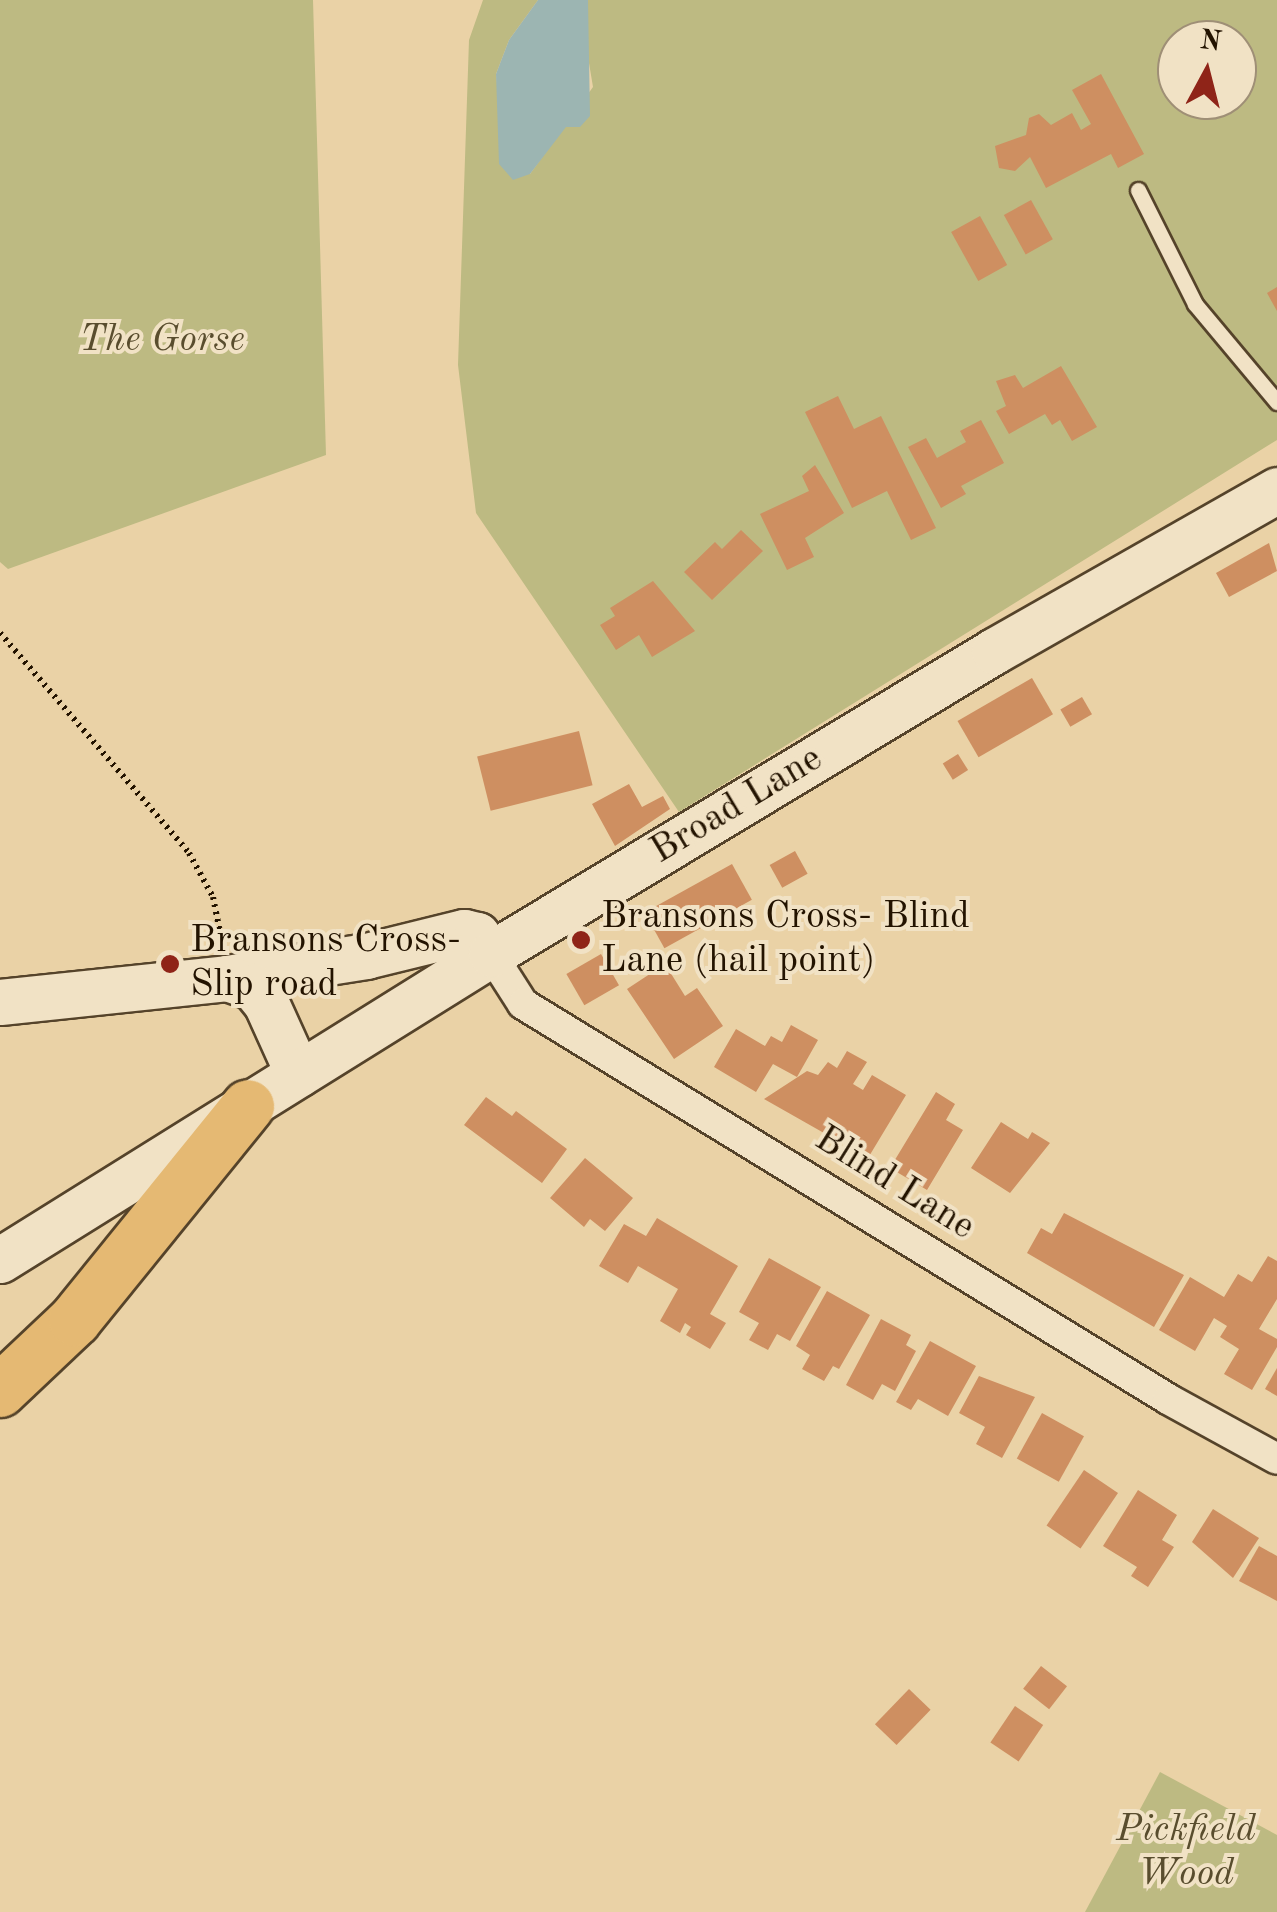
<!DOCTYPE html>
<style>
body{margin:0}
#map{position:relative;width:1277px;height:1912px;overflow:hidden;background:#ead2a6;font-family:"Old Standard TT",serif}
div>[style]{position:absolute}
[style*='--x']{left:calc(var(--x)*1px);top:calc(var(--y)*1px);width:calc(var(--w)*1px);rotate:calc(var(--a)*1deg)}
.green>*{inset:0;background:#bdba82}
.water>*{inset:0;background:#9cb5b2}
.building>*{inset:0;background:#ce8f61;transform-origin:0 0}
.path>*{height:6px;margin-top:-3px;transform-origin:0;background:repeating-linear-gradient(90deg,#231300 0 2.5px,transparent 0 7.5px)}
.roads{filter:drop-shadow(2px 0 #55432a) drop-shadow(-2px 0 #55432a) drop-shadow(0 2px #55432a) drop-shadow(0 -2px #55432a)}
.service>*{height:15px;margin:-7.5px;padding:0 7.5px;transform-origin:7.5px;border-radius:7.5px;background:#f1e2c5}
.minor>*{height:30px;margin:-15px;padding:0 15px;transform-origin:15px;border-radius:15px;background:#f1e2c5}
.secondary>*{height:45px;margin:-22.5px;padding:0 22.5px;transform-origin:22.5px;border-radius:22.5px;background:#f1e2c5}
.trunk>*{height:52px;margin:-26px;padding:0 26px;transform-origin:26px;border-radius:26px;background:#e5b973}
.dots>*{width:28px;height:28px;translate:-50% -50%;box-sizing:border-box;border:5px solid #f1e2c5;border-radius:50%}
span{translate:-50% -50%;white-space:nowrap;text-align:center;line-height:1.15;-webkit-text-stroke:8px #f1e2c5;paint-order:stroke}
.park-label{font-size:38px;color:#594d2e;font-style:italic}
.street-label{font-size:38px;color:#231300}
.poi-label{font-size:38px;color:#231300}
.left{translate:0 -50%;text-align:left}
.north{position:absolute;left:1157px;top:20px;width:100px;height:100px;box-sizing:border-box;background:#f1e2c5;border:2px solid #9f8f76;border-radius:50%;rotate:7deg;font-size:28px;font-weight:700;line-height:40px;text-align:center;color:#231300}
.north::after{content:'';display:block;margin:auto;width:35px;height:45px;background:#8f2418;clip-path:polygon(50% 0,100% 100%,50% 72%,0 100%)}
</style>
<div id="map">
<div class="green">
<div style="clip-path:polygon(0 0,313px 0,326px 455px,8px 569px,0 562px)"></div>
<div style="clip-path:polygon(evenodd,483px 0,538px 0,509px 40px,496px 74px,499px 101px,530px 174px,593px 87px,584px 33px,588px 0,1277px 0,1277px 440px,679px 812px,476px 513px,458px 365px,469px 40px,483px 0,1177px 40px,1237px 40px,1237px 100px,1177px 100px,1177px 40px)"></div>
<div style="clip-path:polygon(1160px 1772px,1277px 1835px,1277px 1912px,1085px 1912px)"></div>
</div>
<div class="water">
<div style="clip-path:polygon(538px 0,588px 0,590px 116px,580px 127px,566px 127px,530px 174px,513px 180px,499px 164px,496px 74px,509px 40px)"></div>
</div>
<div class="building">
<div style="clip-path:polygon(1101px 74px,1144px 154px,1118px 168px,1111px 154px,1046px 188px,1030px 157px,1015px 171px,999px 168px,995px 146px,1026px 135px,1029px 118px,1039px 114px,1051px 125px,1072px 113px,1081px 130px,1091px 124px,1072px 90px)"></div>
<div style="left:1031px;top:200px;width:45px;height:31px;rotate:61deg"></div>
<div style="left:980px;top:216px;width:56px;height:33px;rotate:61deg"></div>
<div style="clip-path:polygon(1277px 287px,1277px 311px,1267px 293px)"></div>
<div style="clip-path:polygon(1061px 366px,1097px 427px,1072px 441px,1060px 420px,1052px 425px,1045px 414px,1009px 434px,996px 411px,1006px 406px,996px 381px,1015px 375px,1023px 388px)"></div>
<div style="clip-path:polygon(838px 396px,854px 429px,881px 416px,936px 528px,911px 540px,887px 491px,852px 508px,805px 412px)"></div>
<div style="clip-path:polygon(981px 420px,1004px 463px,961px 486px,966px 494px,941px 508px,908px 447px,926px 438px,937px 458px,966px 442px,960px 431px)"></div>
<div style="clip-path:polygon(815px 465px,844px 513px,805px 538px,814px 557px,787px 570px,760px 514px,809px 491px,802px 476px)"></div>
<div style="clip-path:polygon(741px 530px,763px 551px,712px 600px,684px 572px,715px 542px,722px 549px)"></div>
<div style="clip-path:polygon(1269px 543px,1277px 571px,1229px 597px,1216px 573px)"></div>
<div style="clip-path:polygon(653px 581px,695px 631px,652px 657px,639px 635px,616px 650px,600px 625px,615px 616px,610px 608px)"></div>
<div style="left:1032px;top:678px;width:42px;height:86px;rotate:60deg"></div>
<div style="left:1082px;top:697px;width:20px;height:25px;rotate:60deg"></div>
<div style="left:579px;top:731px;width:56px;height:105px;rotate:76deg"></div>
<div style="left:958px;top:754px;width:19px;height:18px;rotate:58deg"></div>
<div style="clip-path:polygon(629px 784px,642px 807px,663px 796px,670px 809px,615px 846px,592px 804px)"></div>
<div style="left:795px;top:851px;width:26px;height:29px;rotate:61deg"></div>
<div style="left:732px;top:864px;width:41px;height:100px;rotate:61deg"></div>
<div style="left:601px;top:954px;width:36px;height:40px;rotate:60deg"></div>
<div style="clip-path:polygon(665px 964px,685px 996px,697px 988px,723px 1026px,674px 1059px,627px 989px)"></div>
<div style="clip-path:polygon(791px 1025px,818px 1040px,797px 1077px,773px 1064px,756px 1092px,714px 1067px,736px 1029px,765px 1046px,771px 1036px,782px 1042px)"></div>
<div style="clip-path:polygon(847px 1051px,867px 1062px,853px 1084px,863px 1090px,872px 1075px,906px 1095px,868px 1158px,764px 1099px,807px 1071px,818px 1075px,828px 1062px,837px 1068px)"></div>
<div style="clip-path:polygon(936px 1092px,955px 1104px,946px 1120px,963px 1130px,927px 1190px,890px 1168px)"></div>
<div style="clip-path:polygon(486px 1097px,512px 1116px,516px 1111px,567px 1149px,542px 1183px,464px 1125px)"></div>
<div style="clip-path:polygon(1001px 1122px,1028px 1139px,1032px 1132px,1050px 1143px,1010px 1193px,971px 1168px)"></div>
<div style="clip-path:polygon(585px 1158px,633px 1198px,605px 1231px,590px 1219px,584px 1227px,550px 1198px)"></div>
<div style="clip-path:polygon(1064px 1213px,1184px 1275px,1154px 1327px,1027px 1253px,1041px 1228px,1052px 1234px)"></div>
<div style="clip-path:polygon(657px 1218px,738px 1266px,710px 1314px,726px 1323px,710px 1349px,686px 1335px,691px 1327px,685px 1323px,680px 1333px,660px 1321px,678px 1289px,638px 1266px,628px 1283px,599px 1266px,624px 1224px,646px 1236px)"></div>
<div style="clip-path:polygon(1268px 1256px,1277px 1261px,1277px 1299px,1259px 1329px,1277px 1339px,1277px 1347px,1252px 1390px,1224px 1374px,1239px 1349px,1220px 1337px,1227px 1326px,1214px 1318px,1195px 1351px,1159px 1330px,1190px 1277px,1224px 1297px,1238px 1274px,1252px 1282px)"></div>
<div style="clip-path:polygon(769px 1258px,821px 1287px,790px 1341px,777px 1334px,768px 1350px,749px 1340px,759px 1323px,739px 1312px)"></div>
<div style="clip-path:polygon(827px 1291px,870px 1315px,839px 1369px,833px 1366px,824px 1381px,802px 1369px,810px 1355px,796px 1346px)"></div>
<div style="clip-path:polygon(881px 1319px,911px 1335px,906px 1345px,916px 1351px,895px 1391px,882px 1384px,873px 1400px,846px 1385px)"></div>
<div style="clip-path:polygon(930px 1341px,976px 1366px,948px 1416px,918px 1399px,911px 1410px,896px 1402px)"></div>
<div style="clip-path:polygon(1277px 1368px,1277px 1396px,1265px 1389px)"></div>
<div style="clip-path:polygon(979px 1376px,1035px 1397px,1002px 1458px,976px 1444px,985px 1427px,959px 1413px)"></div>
<div style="left:1042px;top:1413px;width:48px;height:52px;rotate:29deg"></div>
<div style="left:1084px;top:1470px;width:41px;height:67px;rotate:34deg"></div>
<div style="clip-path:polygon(1138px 1490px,1177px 1515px,1162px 1540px,1174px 1547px,1148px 1587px,1131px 1576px,1137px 1567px,1103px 1546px)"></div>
<div style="clip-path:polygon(1213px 1509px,1259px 1538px,1233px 1578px,1192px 1542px)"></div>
<div style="clip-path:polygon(1259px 1546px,1277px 1556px,1277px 1601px,1239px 1581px)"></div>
<div style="left:1041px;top:1666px;width:33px;height:29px;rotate:38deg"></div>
<div style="left:909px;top:1689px;width:30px;height:49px;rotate:44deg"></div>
<div style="left:1015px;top:1706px;width:34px;height:44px;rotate:34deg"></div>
</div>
<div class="path">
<div style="--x:0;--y:633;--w:290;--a:49.3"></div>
<div style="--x:189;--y:853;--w:50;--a:61.4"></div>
<div style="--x:213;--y:897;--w:46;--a:78.7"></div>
</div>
<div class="roads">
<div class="service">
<div style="--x:1138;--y:190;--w:127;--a:63.4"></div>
<div style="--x:1195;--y:304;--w:128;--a:50.1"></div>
</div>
<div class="minor">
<div style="--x:491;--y:954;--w:59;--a:57.4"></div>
<div style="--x:523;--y:1004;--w:756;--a:31.48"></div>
<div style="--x:1168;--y:1399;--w:124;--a:28.8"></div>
</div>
<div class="secondary">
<div style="--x:227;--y:978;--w:141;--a:-9"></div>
<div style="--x:366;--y:956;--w:101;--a:-13.8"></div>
<div style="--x:464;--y:932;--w:13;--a:13"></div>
<div style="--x:477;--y:935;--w:24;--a:54"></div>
<div style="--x:0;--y:1002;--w:228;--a:-6"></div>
<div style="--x:227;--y:978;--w:28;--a:19"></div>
<div style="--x:253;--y:987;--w:21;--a:51"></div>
<div style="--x:266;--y:1003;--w:78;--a:65.7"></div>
<div style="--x:0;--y:1260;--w:579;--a:-31.93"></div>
<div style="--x:491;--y:954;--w:587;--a:-31.06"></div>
<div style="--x:994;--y:651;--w:326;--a:-29.6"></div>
</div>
<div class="trunk">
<div style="--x:0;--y:1391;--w:103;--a:-43.4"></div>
<div style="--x:75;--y:1320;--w:275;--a:-51"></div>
</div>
</div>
<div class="dots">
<div style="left:581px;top:940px;background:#8f2418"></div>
<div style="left:170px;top:964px;background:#8f2418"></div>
</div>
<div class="park-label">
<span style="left:162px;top:341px">The Gorse</span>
<span style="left:1186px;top:1853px">Pickfield<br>Wood</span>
</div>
<div class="street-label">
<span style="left:737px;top:806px;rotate:-31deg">Broad Lane</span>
<span style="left:894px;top:1184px;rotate:32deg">Blind Lane</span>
</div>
<div class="poi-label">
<span class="left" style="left:601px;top:940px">Bransons Cross- Blind<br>Lane (hail point)</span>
<span class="left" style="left:190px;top:964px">Bransons Cross-<br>Slip road</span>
</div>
<div class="north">N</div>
</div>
